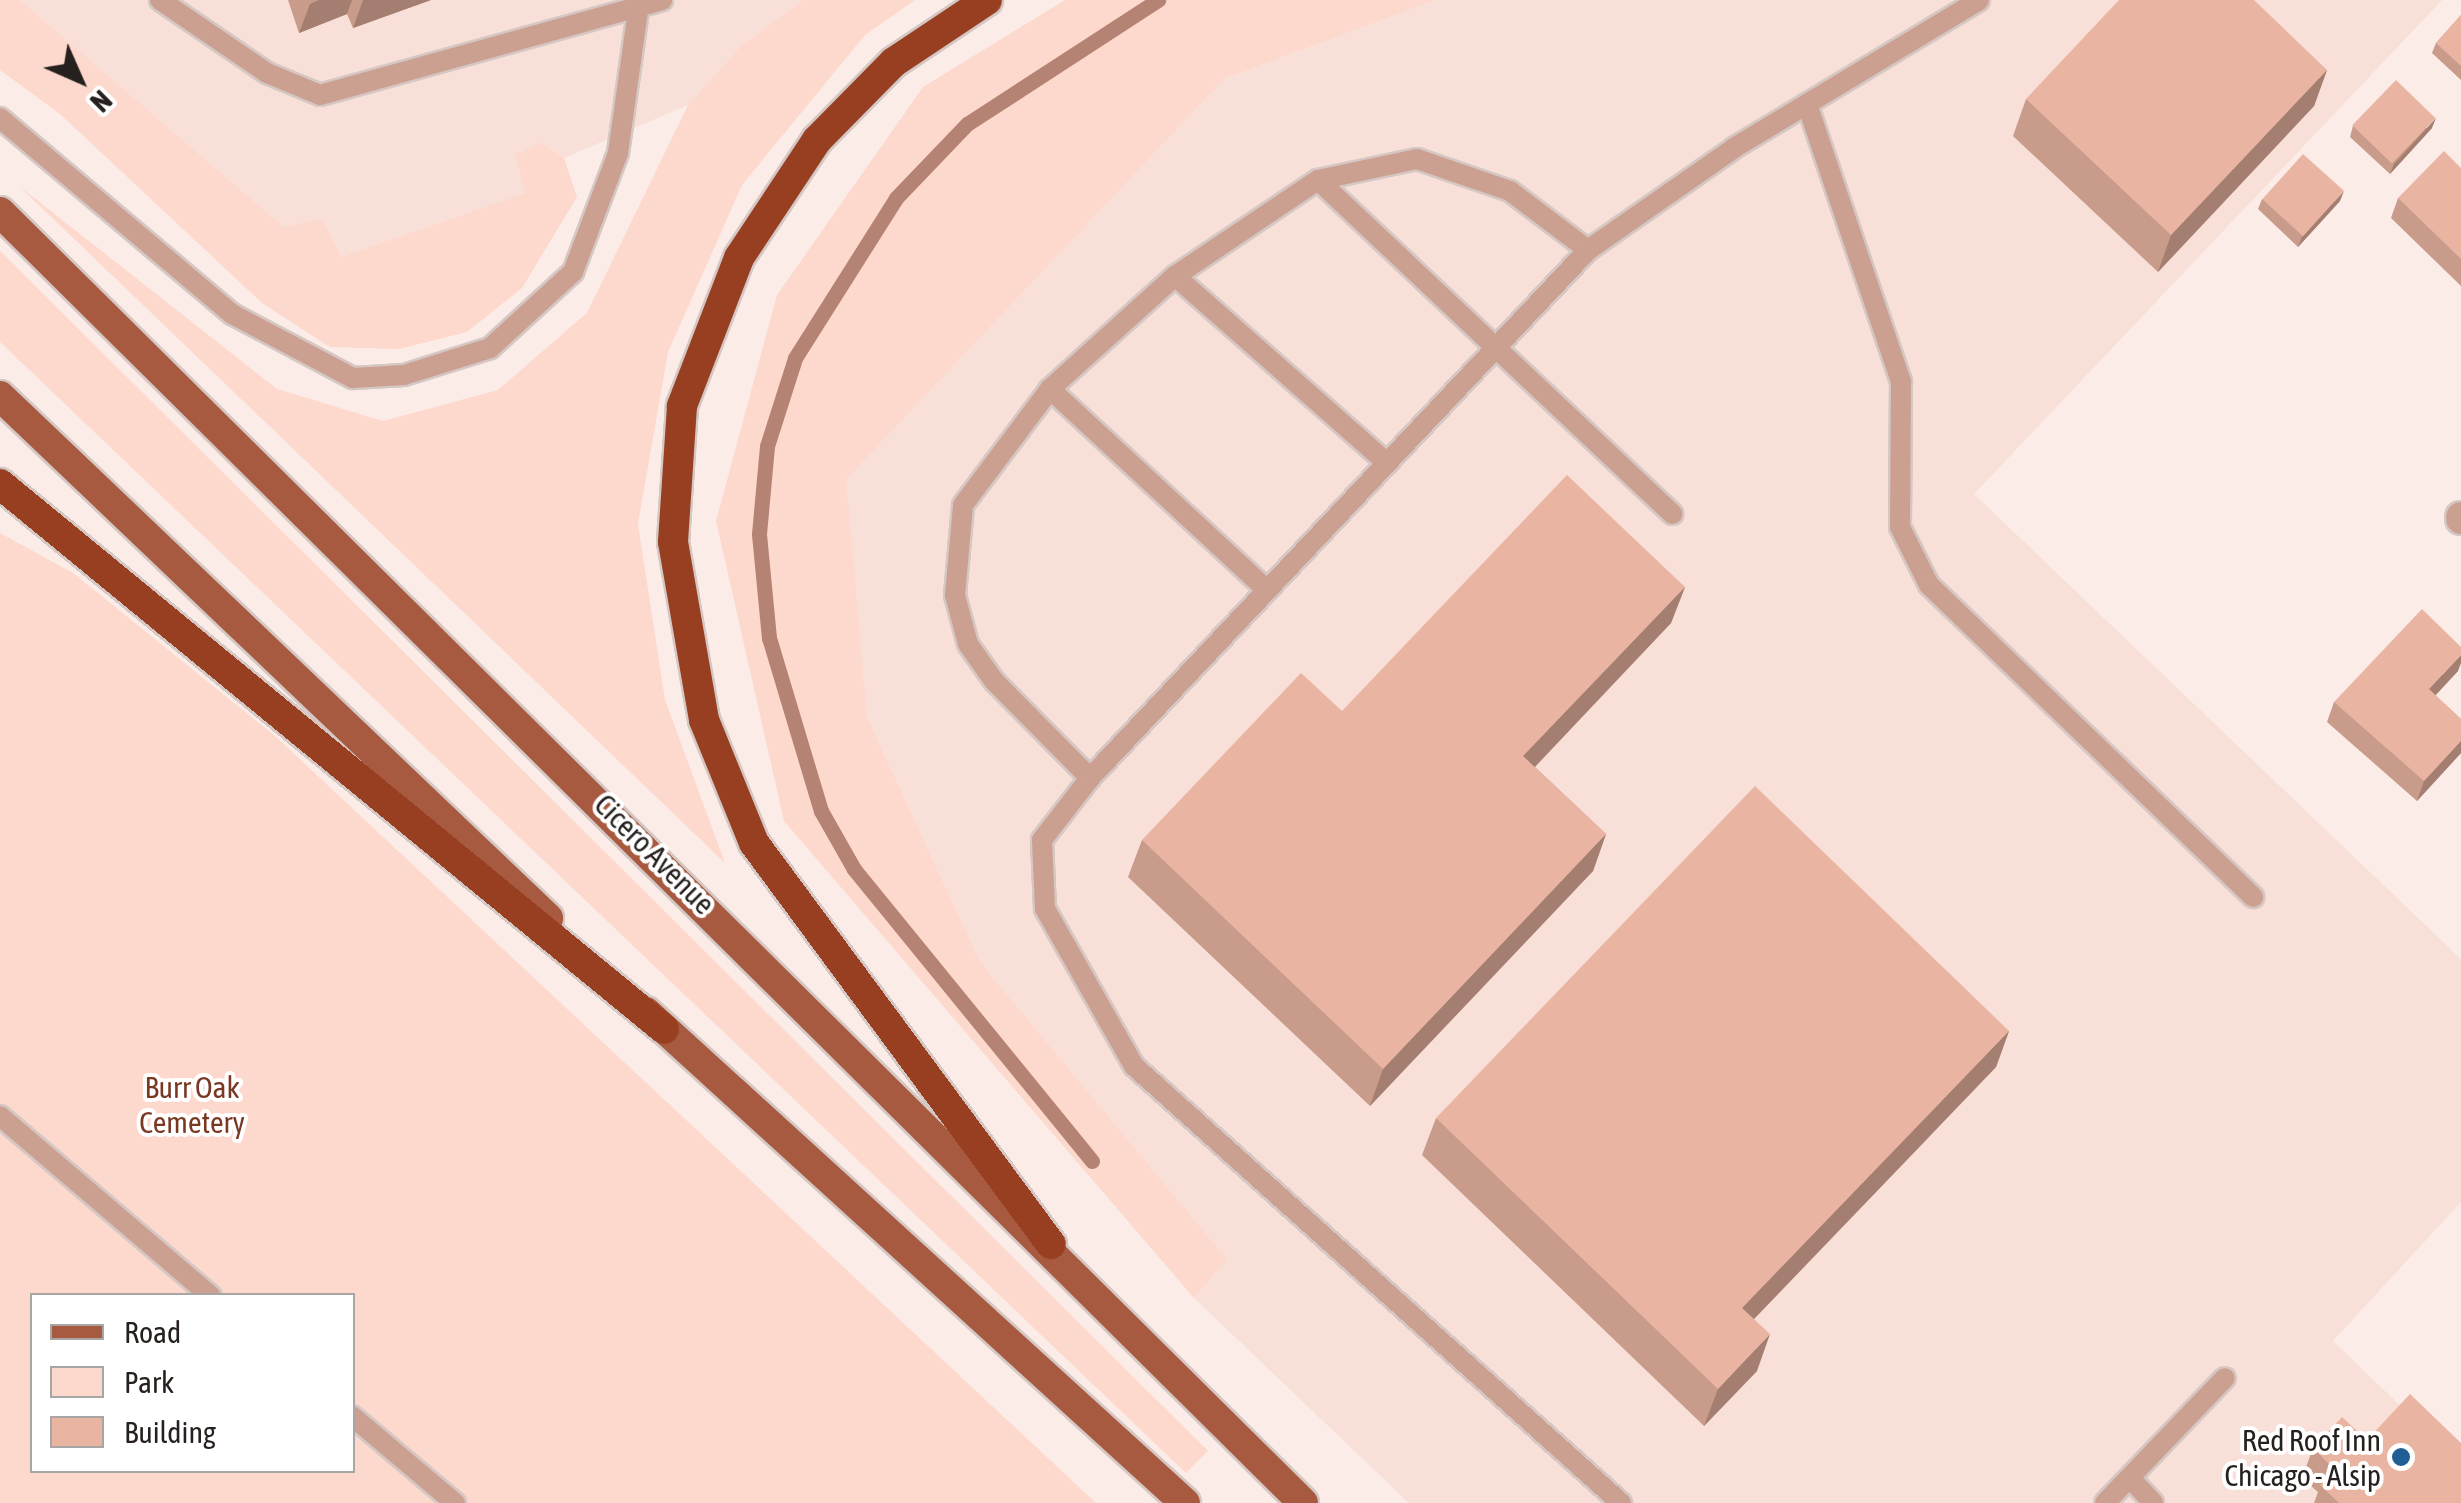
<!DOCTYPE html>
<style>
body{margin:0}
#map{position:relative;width:2461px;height:1503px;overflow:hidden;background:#fcece7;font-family:"Asap Condensed",sans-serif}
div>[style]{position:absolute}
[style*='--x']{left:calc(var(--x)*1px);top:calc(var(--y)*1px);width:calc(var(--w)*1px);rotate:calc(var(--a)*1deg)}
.built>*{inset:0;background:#f8dfd7}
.green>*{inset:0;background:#fdd8cc}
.stream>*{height:15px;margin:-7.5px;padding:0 7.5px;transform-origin:7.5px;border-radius:7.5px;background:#b58373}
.roads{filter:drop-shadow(2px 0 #d5c7c3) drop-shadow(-2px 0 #d5c7c3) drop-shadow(0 2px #d5c7c3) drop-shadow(0 -2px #d5c7c3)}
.service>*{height:20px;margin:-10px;padding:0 10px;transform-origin:10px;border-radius:10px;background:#cca091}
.minor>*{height:30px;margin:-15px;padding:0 15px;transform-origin:15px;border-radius:15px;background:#cca091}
.primary>*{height:30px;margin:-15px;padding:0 15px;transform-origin:15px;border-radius:15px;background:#a75a40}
.motorway>*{height:30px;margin:-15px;padding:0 15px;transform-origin:15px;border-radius:15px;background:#973f20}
.wall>*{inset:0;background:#c89b8b}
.shaded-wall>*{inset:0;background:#a37e71}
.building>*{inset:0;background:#e9b4a2;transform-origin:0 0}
.dots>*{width:28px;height:28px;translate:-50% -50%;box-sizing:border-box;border:5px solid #fff;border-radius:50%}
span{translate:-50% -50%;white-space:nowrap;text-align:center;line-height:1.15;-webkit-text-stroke:8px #fff;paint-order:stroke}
.street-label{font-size:30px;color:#26201e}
.park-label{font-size:30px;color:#793822}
.poi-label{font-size:30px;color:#26201e}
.right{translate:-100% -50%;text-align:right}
.legend{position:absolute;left:30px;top:1293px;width:325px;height:180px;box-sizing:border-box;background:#fff;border:2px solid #a8a6a5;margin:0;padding:12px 18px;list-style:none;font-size:30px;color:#26201e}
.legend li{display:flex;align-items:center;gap:20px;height:50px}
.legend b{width:50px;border:2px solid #a8a6a5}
.north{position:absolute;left:30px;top:30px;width:100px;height:100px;-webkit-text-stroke:8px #fff;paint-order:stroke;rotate:135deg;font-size:28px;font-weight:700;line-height:40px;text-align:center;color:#26201e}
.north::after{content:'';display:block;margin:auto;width:35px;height:45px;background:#26201e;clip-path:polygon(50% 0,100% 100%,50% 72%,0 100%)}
</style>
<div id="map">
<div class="built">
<div style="clip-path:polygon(20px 0,803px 0,742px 45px,688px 105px,564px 158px,541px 142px,516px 155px,527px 193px,341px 257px,284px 227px)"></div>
<div style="clip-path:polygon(1435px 0,2442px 0,1974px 494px,2461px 959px,2461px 1202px,2333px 1341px,2461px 1464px,2461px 1503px,1409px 1503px,1194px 1298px,1227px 1259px,980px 962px,867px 717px,845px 479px,1224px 79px)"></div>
</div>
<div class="green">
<div style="clip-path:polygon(0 0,20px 0,284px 227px,322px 219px,341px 257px,526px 193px,515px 155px,541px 142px,564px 158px,577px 197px,522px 288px,467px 332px,399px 349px,330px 347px,262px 303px,60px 114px,0 70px)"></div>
<div style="clip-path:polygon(803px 0,915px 0,865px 35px,742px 185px,668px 352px,638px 524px,665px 700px,725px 863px,19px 186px,277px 389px,383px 421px,498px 390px,587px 313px,688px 105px,742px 45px)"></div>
<div style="clip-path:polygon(1065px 0,1435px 0,1224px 79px,846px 479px,867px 717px,980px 962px,1227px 1259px,1194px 1298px,784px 821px,716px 521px,777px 295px,923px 87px)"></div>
<div style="clip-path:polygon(0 251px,1208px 1451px,1186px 1473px,0 342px)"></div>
<div style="clip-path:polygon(evenodd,0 533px,73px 573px,275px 736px,1096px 1503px,0 1503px,0 533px,32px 1296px,352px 1296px,352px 1470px,32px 1470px,32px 1296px)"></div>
</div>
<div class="stream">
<div style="--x:1092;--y:1161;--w:377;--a:-129.2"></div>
<div style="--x:854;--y:869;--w:67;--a:-119.6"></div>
<div style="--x:821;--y:811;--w:181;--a:-106.7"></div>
<div style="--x:769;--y:638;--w:104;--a:-95.5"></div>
<div style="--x:759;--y:534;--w:88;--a:-84.8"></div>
<div style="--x:767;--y:446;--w:92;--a:-72.3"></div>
<div style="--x:795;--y:358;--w:189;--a:-57.7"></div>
<div style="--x:896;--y:198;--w:103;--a:-46.2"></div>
<div style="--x:967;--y:124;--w:228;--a:-33"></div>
</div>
<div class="roads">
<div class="service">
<div style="--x:160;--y:0;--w:130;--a:34.3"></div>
<div style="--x:267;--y:73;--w:57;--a:22.5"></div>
<div style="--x:320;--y:95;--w:355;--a:-15.5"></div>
<div style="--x:1807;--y:104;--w:293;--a:71.3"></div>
<div style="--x:1901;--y:381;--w:146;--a:90.4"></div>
<div style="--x:1900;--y:527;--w:65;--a:63.4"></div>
<div style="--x:1929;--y:585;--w:450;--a:43.9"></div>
<div style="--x:0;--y:118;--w:304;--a:40.2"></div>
<div style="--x:232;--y:314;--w:137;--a:27.9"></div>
<div style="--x:353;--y:378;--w:51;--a:-3.4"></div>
<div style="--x:404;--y:375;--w:90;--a:-17.4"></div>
<div style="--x:490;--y:348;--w:113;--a:-42.5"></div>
<div style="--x:573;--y:272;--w:127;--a:-69.3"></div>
<div style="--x:618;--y:153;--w:143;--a:-82"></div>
<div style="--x:1318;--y:180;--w:487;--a:43.3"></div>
<div style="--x:1175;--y:276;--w:283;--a:41.4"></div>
<div style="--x:1050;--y:389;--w:169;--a:-42.1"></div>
<div style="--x:1175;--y:276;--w:172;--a:-33.9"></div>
<div style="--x:1318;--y:180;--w:101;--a:-12"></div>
<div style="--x:1417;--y:159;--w:98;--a:19"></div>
<div style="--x:1510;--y:191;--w:98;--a:37.1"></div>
<div style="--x:1090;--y:778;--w:136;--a:-134.7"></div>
<div style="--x:994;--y:681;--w:45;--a:-125.1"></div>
<div style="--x:968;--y:644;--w:51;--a:-104.9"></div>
<div style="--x:955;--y:595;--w:90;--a:-84.9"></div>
<div style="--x:963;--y:505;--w:145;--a:-53.1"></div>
<div style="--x:1050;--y:389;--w:296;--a:42.8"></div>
<div style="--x:0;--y:1116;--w:277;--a:40.5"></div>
<div style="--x:352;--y:1416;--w:135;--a:40.2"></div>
<div style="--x:2130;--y:1478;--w:34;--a:47"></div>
<div style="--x:1621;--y:1503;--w:654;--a:-138.1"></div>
<div style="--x:1134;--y:1066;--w:180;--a:-119.5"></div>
<div style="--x:1045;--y:909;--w:69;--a:-92.5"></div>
<div style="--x:1042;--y:840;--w:78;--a:-52.3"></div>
<div style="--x:1090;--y:778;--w:726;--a:-46.67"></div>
<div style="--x:1588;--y:250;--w:178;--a:-34.9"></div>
<div style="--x:1734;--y:148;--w:286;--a:-31.1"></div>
<div style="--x:2105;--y:1503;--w:173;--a:-46.2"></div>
</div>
<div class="minor">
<div style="--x:2461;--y:517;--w:2;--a:90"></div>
</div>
<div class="primary">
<div style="--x:0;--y:212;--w:1834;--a:44.73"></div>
<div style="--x:0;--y:396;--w:757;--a:43.61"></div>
<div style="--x:646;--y:1012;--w:729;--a:42.33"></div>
</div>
<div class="motorway">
<div style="--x:987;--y:0;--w:112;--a:146.3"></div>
<div style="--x:894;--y:62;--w:110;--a:134.6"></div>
<div style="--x:817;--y:140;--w:141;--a:123.5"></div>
<div style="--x:739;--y:258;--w:159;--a:111.1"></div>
<div style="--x:682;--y:406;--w:136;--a:93.8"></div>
<div style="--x:673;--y:542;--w:181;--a:80.1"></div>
<div style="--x:704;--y:720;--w:133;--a:67.9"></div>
<div style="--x:754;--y:843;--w:499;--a:53.5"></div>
<div style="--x:0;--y:484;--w:859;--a:39.38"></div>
</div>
</div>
<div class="wall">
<div style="clip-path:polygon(288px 0,431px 0,353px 28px,347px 14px,299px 33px)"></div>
<div style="clip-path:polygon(2461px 15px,2461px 80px,2432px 53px,2436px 43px)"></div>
<div style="clip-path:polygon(2327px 70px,2314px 106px,2158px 272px,2013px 136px,2026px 99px)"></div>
<div style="clip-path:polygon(2353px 126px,2432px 128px,2390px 174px,2350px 137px)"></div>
<div style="clip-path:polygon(2461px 168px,2461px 286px,2391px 218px,2398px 198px)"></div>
<div style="clip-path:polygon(2262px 199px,2340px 201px,2298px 247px,2258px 209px)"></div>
<div style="clip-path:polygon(1685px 587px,1671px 623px,1535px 767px,1606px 834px,1593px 871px,1370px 1106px,1128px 877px,1142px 840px,1342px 711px)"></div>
<div style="clip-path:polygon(2458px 671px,2435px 695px,2461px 719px,2461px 753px,2417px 801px,2327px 722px,2334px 702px)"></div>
<div style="clip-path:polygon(2009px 1031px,1996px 1067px,1754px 1319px,1757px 1371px,1704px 1426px,1422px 1155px,1436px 1118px)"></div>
<div style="clip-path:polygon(2367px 1440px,2461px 1503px,2314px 1503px,2318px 1492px,2302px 1478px,2313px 1448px)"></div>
</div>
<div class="shaded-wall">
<div style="clip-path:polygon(319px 0,352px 0,347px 14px,299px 33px,310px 4px)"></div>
<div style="clip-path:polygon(363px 0,431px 0,353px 28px)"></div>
<div style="clip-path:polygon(2327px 70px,2314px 106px,2158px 272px,2171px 235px)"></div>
<div style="clip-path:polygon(2436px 118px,2432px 128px,2390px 174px,2394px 164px)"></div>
<div style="clip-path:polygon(2344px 191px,2340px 201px,2298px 247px,2302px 237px)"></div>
<div style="clip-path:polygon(1685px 587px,1671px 623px,1510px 793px,1523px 756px)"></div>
<div style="clip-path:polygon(2461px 655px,2461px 663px,2458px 671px,2422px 710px,2429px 689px)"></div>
<div style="clip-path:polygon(2461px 741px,2461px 753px,2417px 801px,2424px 781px)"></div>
<div style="clip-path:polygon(1606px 834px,1593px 871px,1370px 1106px,1383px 1069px)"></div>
<div style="clip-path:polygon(2009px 1031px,1996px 1067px,1729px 1345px,1742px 1308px)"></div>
<div style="clip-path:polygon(1770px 1334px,1757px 1371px,1704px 1426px,1718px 1389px)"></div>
</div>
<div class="building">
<div style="clip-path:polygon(2119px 0,2254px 0,2327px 70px,2171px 235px,2026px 99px)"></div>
<div style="clip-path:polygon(2461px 15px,2461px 66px,2436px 43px)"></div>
<div style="left:2396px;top:80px;width:55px;height:63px;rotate:44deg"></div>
<div style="clip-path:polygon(2444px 151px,2461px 168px,2461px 259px,2398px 198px)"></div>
<div style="left:2303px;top:154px;width:55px;height:61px;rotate:42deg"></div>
<div style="clip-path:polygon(1567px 475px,1685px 587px,1523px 756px,1606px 834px,1383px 1069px,1142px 840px,1301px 673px,1342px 711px)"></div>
<div style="clip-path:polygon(2422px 609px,2461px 647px,2461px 655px,2429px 689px,2461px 719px,2461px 741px,2424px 781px,2334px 702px)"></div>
<div style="clip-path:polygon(1755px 786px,2009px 1031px,1742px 1308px,1770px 1334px,1718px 1389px,1436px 1118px)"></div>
<div style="clip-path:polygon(2410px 1394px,2461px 1443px,2461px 1503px,2339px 1503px,2320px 1485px,2335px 1470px,2313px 1448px,2342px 1417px,2367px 1440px)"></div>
</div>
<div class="dots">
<div style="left:2401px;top:1457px;background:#205e94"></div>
</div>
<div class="street-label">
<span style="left:655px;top:854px;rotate:45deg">Cicero Avenue</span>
</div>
<div class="park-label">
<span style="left:192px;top:1104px">Burr Oak<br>Cemetery</span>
</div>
<div class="poi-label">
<span class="right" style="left:2381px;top:1457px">Red Roof Inn<br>Chicago - Alsip</span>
</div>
<ul class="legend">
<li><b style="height:12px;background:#a75a40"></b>Road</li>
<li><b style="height:28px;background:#fdd8cc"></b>Park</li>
<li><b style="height:28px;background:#e9b4a2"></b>Building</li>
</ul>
<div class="north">N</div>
</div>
